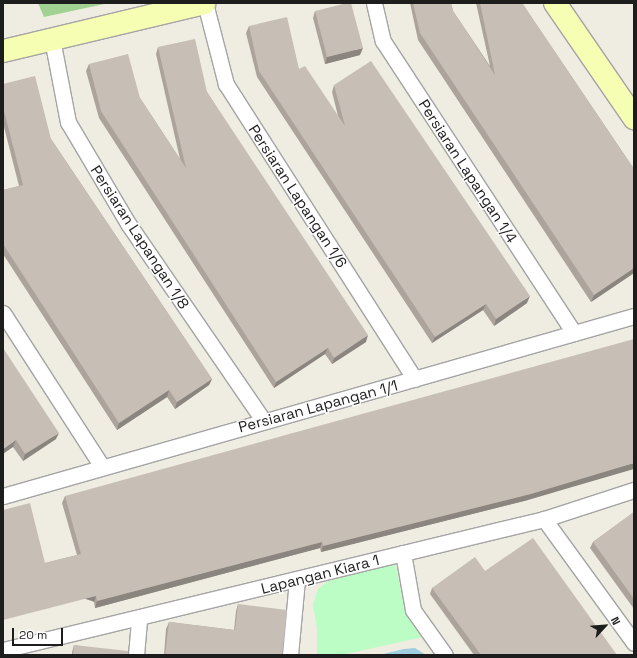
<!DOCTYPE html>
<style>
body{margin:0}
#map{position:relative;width:637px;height:658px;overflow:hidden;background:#efece2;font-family:"Space Grotesk",sans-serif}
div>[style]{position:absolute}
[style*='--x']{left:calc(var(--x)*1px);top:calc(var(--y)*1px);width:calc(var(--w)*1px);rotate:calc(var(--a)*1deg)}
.forest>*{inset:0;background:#a2d194}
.park>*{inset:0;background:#bbfdc5}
.water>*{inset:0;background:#9fcee0}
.roads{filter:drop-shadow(1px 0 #a4a4a4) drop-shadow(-1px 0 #a4a4a4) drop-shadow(0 1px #a4a4a4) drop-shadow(0 -1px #a4a4a4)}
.street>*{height:15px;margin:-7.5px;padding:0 7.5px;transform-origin:7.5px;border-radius:7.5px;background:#fff}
.secondary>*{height:22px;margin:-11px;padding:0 11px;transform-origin:11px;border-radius:11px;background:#f5feb2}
.wall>*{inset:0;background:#aba39c}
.shaded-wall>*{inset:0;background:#8b857f;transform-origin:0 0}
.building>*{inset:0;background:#c7beb5}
span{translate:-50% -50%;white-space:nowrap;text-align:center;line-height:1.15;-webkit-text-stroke:3px #fff;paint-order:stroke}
.street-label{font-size:15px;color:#1d1d1d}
.frame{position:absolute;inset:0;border:4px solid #1d1d1d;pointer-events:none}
.north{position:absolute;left:585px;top:606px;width:40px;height:40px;-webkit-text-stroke:3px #fff;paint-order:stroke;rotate:64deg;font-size:11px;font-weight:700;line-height:16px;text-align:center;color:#1d1d1d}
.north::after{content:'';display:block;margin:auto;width:14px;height:18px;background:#1d1d1d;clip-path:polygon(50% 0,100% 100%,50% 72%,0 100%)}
.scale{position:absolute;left:12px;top:628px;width:51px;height:18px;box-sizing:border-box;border:2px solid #1d1d1d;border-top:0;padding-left:5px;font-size:12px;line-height:14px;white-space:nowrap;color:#1d1d1d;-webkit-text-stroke:3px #fff;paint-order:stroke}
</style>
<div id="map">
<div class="forest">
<div style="clip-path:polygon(38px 3px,109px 3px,44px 17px)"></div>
</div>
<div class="park">
<div style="clip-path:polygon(395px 562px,405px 610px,423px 637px,341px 655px,317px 655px,317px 628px,313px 605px,318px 589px,329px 581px)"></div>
</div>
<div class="water">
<div style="clip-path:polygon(415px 648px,426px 655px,379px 655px,404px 649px)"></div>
</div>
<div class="roads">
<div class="street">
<div style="--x:205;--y:3;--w:84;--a:75.5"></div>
<div style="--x:226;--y:84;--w:350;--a:57.4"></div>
<div style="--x:374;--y:3;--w:39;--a:77"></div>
<div style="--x:383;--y:41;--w:349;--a:56.8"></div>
<div style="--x:52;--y:39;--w:85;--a:79.1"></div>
<div style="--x:68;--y:122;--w:120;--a:59.4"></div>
<div style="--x:129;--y:225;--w:237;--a:55.5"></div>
<div style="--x:3;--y:313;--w:181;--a:57.2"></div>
<div style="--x:3;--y:496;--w:656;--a:-15.92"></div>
<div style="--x:544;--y:519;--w:153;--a:54"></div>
<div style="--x:403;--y:553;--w:58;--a:80"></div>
<div style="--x:413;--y:610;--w:55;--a:54.6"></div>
<div style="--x:3;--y:650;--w:557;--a:-13.61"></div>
<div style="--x:544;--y:519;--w:95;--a:-17.9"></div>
<div style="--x:136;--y:655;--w:38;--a:-85"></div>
<div style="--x:290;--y:655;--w:76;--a:-84.7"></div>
</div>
<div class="secondary">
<div style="--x:555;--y:3;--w:140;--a:55.5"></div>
<div style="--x:3;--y:51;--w:207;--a:-13.4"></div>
</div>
</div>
<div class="wall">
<div style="clip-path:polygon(410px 3px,451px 3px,453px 11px,490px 66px,476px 3px,522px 3px,634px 169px,634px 273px,591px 302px,418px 40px)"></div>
<div style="clip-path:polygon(315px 11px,360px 55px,325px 64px,313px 18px)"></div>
<div style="clip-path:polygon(249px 26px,299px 69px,338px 116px,332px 92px,334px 85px,527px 303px,494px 326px,483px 310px,432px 343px,257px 77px,246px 33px)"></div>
<div style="clip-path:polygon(158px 47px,207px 92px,366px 342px,332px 364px,325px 354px,274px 388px,99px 118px,86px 71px,89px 64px,140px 98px,180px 159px,156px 54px)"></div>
<div style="clip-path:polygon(3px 84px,51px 139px,212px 379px,209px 385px,175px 409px,167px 397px,117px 430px,3px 254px,3px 190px,19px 186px,3px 123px)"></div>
<div style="clip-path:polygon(3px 348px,56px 439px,23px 461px,13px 447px)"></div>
<div style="clip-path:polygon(65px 496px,528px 500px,321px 552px,320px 548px,95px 608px,94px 602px,45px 563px,77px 555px,62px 503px)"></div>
<div style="clip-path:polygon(634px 512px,634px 609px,590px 548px,593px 542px)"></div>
<div style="clip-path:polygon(485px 571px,617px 655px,474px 655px,430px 594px,432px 588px)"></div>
<div style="clip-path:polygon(238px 604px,282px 655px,164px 655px,166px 629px,169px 622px,234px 630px,236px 611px)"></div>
<div style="clip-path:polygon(74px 645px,128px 655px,72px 655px,72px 652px)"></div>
</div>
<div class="shaded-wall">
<div style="clip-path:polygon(363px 48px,360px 55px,325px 64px,327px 57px)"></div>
<div style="clip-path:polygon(634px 268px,634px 273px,591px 302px,594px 295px)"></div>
<div style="clip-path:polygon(530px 296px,527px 303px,494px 326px,496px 319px)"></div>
<div style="clip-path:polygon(486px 304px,483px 310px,432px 343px,435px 337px)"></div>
<div style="clip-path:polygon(368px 335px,366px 342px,332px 364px,334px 358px)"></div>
<div style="clip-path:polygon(328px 348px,325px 354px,274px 388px,276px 382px)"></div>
<div style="clip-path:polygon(212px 379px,209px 385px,175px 409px,177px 402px)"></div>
<div style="clip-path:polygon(169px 390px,167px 397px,117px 430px,119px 423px)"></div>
<div style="clip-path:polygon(59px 433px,56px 439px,23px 461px,25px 454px)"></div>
<div style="clip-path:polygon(16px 440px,13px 447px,3px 454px,3px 449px)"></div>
<div style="clip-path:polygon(634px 463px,634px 469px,528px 500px,321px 552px,323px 546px)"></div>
<div style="clip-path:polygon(322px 542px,320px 548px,95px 608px,97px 601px)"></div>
<div style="left:96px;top:596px;width:6px;height:96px;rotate:108deg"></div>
</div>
<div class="building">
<div style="clip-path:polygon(347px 3px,351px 3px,363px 48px,327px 57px,315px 11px)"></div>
<div style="clip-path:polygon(413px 3px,451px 3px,453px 11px,495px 75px,480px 3px,522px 3px,634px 169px,634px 268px,594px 295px,420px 33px)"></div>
<div style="clip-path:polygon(287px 17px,299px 69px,305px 66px,345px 126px,334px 85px,371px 61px,530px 296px,496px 319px,486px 304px,435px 337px,259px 71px,249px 26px)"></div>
<div style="clip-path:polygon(195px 39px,207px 92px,368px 335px,334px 358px,328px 348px,276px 382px,101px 111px,89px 64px,128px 54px,140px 98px,186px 168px,158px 47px)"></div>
<div style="clip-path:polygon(35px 76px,51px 139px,212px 379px,177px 402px,169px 390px,119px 423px,3px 244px,3px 190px,23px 185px,3px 107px,3px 84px)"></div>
<div style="clip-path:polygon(634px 339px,634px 463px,531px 494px,323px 546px,322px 542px,97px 601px,96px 596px,3px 620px,3px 510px,30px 503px,45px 563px,81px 554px,65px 496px)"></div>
<div style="clip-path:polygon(3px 348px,59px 433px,25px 454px,16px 440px,3px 449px)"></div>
<div style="clip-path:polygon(634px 512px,634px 599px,593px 542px)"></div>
<div style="clip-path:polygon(533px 538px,617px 655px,481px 655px,432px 588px,475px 557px,485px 571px)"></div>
<div style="clip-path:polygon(238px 604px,287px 610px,282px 655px,165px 655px,169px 622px,235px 630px)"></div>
<div style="clip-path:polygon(74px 645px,128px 651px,128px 655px,73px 655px)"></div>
</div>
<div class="street-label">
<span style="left:468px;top:171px;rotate:57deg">Persiaran Lapangan 1/4</span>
<span style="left:298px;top:196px;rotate:57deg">Persiaran Lapangan 1/6</span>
<span style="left:140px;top:237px;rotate:57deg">Persiaran Lapangan 1/8</span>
<span style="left:318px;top:406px;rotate:-15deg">Persiaran Lapangan 1/1</span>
<span style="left:320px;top:574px;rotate:-14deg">Lapangan Kiara 1</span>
</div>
<div class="frame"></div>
<div class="north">N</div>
<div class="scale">20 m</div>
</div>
